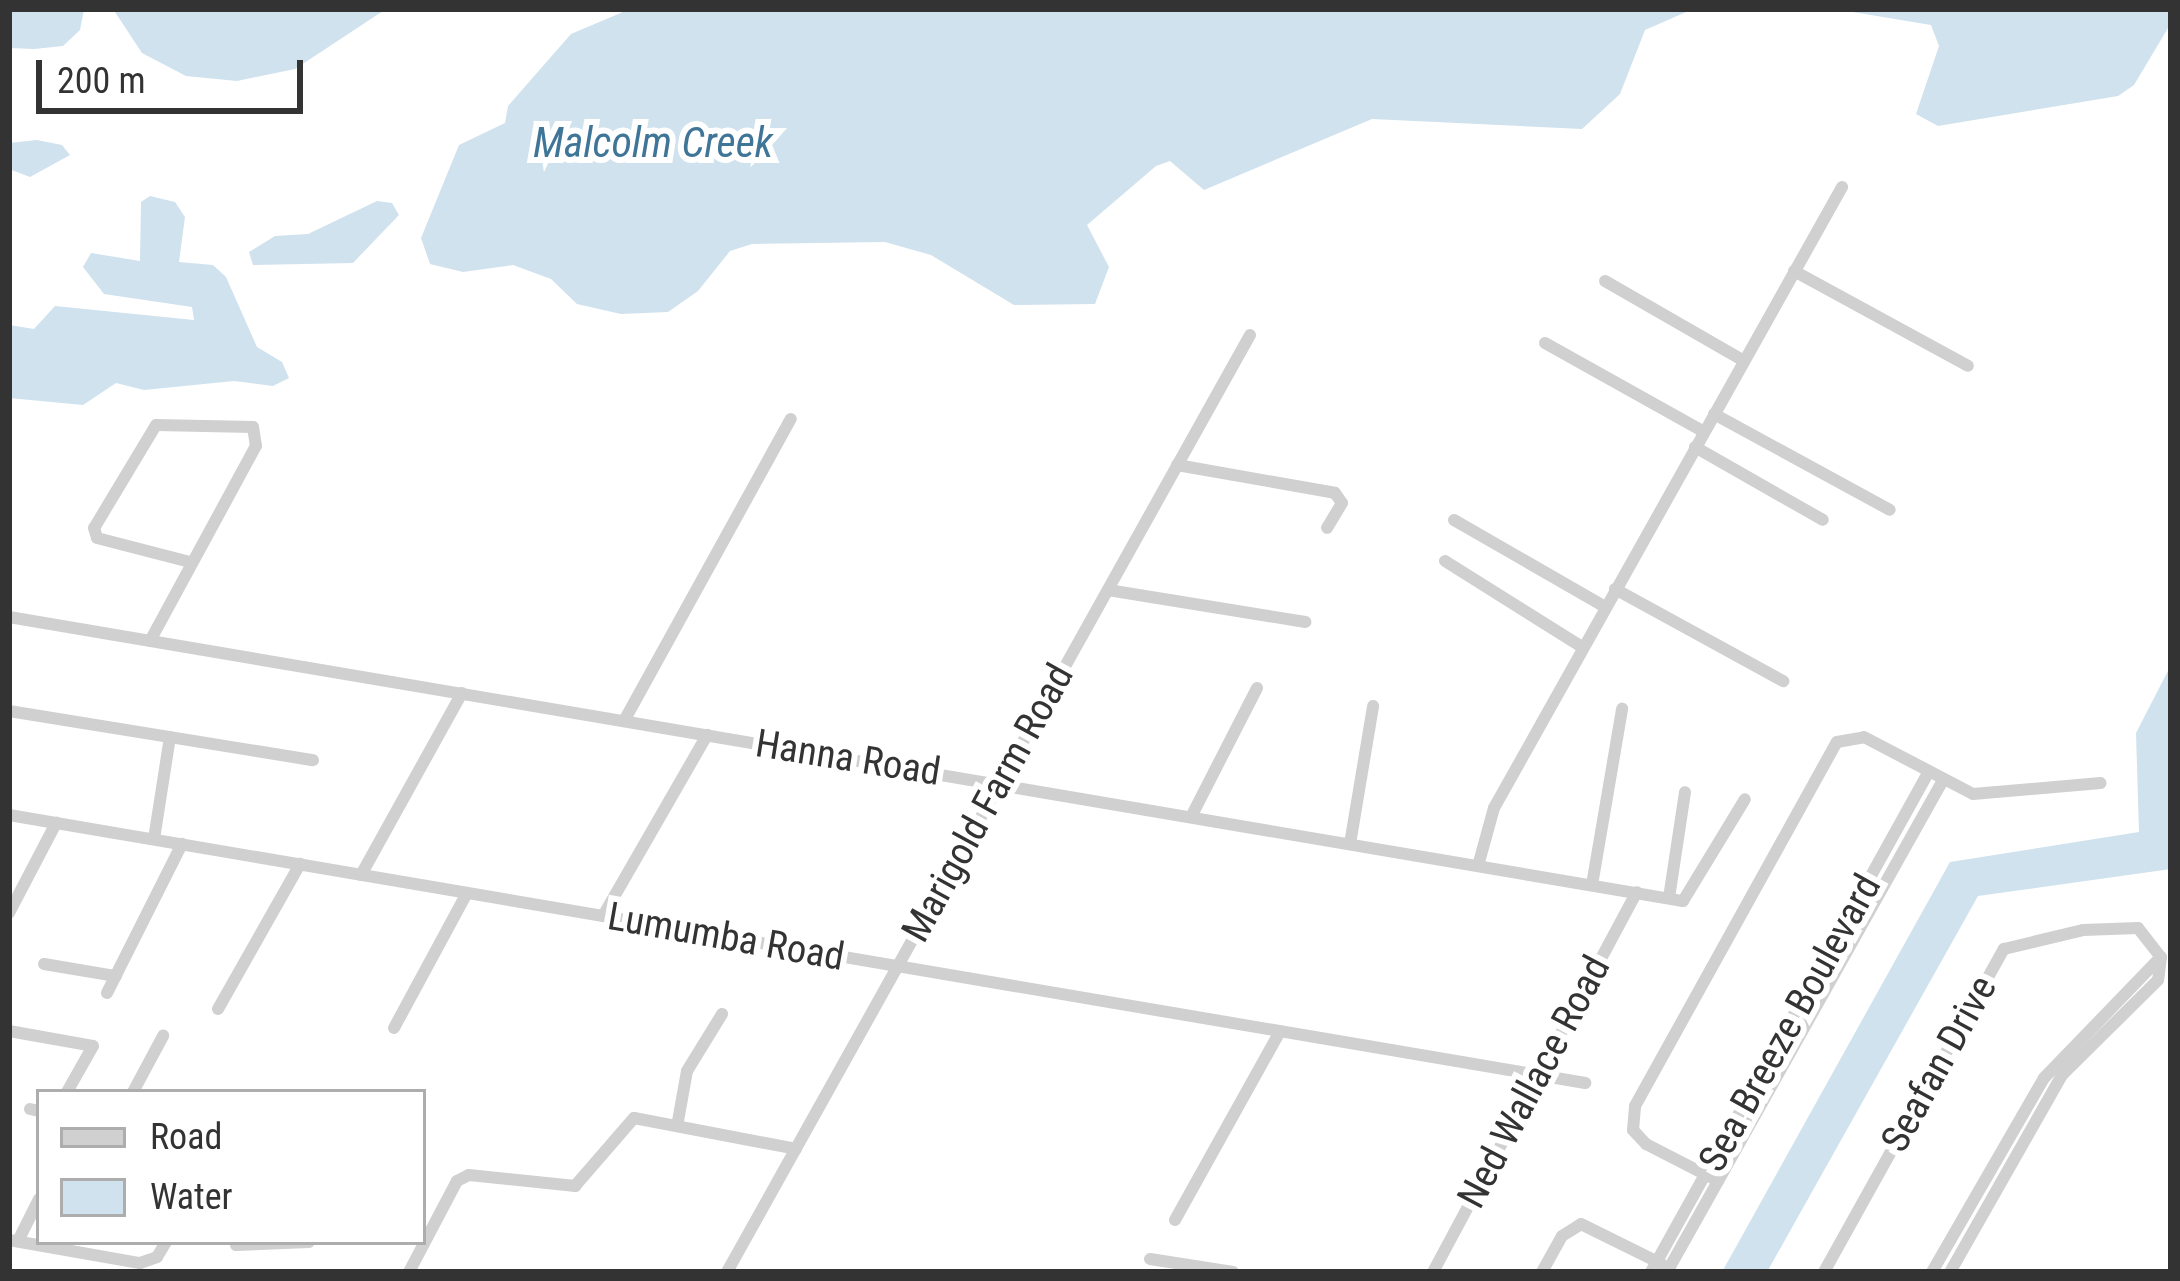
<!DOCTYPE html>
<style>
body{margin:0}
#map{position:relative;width:2180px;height:1281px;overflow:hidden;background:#fff;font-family:"Roboto Condensed",sans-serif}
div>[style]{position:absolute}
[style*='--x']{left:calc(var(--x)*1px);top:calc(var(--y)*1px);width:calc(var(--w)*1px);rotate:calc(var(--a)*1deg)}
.water>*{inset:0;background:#cfe2ee}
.minor>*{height:12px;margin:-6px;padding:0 6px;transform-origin:6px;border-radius:6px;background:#d0d0d0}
span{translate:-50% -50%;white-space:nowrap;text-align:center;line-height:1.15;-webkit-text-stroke:12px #fff;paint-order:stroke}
.street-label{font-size:39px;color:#333}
.water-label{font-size:42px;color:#3f7597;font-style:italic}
.frame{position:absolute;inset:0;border:12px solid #333;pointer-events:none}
.legend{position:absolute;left:36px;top:1089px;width:390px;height:156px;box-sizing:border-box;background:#fff;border:3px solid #adadad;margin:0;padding:15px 21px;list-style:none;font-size:36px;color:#333}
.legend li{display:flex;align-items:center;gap:24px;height:60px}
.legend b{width:60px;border:3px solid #adadad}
.scale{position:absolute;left:36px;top:60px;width:267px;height:54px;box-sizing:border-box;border:6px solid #333;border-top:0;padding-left:15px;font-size:36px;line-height:42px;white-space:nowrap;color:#333;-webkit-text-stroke:9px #fff;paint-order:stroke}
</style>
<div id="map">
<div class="water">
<div style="clip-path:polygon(9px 9px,84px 9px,80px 30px,63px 46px,34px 49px,9px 48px)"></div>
<div style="clip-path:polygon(113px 9px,386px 9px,295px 69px,237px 81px,186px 76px,142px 53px)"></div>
<div style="clip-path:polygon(630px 9px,1693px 9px,1645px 30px,1620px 94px,1582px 129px,1372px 119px,1204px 190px,1170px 161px,1156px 166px,1087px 225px,1109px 267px,1095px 304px,1014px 305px,931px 255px,885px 242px,752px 244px,730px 251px,698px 291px,668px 312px,621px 314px,577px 304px,551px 279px,513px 265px,463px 272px,430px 264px,421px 238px,459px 145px,505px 123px,508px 106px,571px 34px)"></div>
<div style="clip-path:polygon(1835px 9px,2171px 9px,2171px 23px,2134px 85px,2118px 96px,1938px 126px,1916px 114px,1939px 46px,1931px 25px)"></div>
<div style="clip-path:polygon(37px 140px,62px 145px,70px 155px,30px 177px,9px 169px,9px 143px)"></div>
<div style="clip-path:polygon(150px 196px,175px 202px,185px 217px,179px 262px,213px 265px,226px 277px,257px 347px,282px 362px,289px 378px,273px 386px,234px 381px,144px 390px,116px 383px,83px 405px,9px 398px,9px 325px,34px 329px,55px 306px,194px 320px,192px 307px,104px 294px,83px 267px,91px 253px,140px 261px,141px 202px)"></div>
<div style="clip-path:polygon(377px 201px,392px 203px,399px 215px,353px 263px,253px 265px,249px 252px,275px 236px,308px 234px)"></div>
<div style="clip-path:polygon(2171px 665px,2171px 869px,1978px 896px,1767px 1272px,1722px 1272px,1950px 862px,2139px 832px,2136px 733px)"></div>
</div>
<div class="minor">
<div style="--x:1794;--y:271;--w:198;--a:28.6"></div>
<div style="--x:1605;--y:281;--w:160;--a:29.9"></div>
<div style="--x:1545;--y:343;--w:182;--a:29.2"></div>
<div style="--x:1714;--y:414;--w:200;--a:28.6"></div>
<div style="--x:1695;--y:447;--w:147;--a:29.7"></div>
<div style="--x:1177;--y:465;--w:160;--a:10"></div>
<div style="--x:1335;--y:493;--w:12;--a:55"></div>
<div style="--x:1342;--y:503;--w:29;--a:121"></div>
<div style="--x:1454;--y:520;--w:174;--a:29.9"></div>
<div style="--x:1445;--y:561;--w:162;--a:32.1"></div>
<div style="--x:1615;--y:589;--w:192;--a:28.7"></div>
<div style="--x:1108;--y:590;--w:200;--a:9.2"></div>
<div style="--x:9;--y:617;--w:1698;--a:9.63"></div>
<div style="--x:1683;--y:901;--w:119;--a:-58.7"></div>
<div style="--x:150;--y:641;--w:222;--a:-61.5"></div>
<div style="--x:256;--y:446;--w:19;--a:-99"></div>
<div style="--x:253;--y:427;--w:97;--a:-178.8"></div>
<div style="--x:156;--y:425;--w:120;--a:121"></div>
<div style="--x:94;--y:528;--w:10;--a:73"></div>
<div style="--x:97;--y:538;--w:96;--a:14.5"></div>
<div style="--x:9;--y:711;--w:308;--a:9.2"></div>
<div style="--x:624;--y:721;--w:345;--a:-61.1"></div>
<div style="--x:9;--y:815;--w:1599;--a:9.65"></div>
<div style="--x:1191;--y:817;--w:145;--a:-62.9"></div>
<div style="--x:154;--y:839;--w:103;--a:-81.1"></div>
<div style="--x:1350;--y:844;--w:140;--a:-80.5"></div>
<div style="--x:1478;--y:866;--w:60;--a:-74.6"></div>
<div style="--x:1494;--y:808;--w:712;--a:-60.73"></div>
<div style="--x:361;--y:875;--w:208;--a:-61"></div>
<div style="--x:1592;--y:885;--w:179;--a:-80.3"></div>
<div style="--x:1669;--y:898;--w:107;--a:-81.4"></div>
<div style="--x:9;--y:913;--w:102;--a:-62.4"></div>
<div style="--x:603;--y:916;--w:209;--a:-60.1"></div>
<div style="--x:44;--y:964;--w:73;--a:9.5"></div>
<div style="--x:107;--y:993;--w:167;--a:-63.3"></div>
<div style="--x:218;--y:1009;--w:167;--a:-60.5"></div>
<div style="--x:394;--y:1028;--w:153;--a:-61.6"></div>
<div style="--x:9;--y:1031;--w:85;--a:10.1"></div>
<div style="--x:93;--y:1046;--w:53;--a:119.5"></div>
<div style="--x:133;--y:1092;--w:64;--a:-61.8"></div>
<div style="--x:30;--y:1109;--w:9;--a:13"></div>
<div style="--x:678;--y:1121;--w:51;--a:-79.8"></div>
<div style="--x:687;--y:1071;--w:67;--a:-58.4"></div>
<div style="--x:1718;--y:1181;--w:81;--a:-152.8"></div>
<div style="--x:1646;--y:1144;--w:19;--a:-133"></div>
<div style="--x:1633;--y:1130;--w:24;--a:-85"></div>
<div style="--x:1635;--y:1106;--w:416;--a:-61"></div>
<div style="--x:1837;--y:742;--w:27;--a:-10"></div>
<div style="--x:1864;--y:737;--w:123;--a:27.6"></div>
<div style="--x:1973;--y:794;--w:128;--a:-4.9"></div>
<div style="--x:1175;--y:1220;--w:216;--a:-60.9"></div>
<div style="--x:9;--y:1240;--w:133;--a:10"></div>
<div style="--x:140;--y:1263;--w:18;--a:-19"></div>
<div style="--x:157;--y:1257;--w:17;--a:-59"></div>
<div style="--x:18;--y:1241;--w:47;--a:-63.4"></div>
<div style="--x:236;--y:1245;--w:73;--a:-2.4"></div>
<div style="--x:1150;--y:1259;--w:84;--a:8.9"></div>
<div style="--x:409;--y:1272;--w:103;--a:-62.2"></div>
<div style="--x:457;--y:1181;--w:13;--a:-27"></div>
<div style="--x:469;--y:1175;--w:107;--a:5.9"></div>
<div style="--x:575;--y:1186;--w:90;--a:-49.1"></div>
<div style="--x:634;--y:1118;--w:165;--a:10.8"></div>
<div style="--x:727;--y:1272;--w:1073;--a:-60.83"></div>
<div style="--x:1433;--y:1272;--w:431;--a:-61.8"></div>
<div style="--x:1542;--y:1272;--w:41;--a:-60.9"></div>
<div style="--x:1562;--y:1236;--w:22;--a:-32"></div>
<div style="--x:1581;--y:1224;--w:90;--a:26.3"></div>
<div style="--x:1651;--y:1272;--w:571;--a:-60.96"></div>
<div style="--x:1667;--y:1272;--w:562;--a:-60.7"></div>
<div style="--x:1824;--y:1272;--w:370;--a:-60.9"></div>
<div style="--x:2004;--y:949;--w:81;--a:-13.5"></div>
<div style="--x:2083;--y:930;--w:55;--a:-2.1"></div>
<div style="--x:2138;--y:928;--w:37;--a:52"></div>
<div style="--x:2161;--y:957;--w:23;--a:97"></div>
<div style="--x:2158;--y:980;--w:135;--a:135.3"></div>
<div style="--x:2062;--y:1075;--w:227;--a:119.6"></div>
<div style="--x:1932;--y:1272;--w:224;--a:-60"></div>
<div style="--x:2044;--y:1078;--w:168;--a:-46"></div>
</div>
<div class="street-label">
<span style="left:848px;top:758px;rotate:9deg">Hanna Road</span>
<span style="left:988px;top:803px;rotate:-61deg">Marigold Farm Road</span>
<span style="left:726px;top:937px;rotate:10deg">Lumumba Road</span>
<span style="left:1790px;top:1023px;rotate:-61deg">Sea Breeze Boulevard</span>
<span style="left:1939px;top:1064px;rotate:-61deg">Seafan Drive</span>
<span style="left:1534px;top:1082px;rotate:-62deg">Ned Wallace Road</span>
</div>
<div class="water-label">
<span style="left:653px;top:143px">Malcolm Creek</span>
</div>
<div class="frame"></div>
<ul class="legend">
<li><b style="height:15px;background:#d0d0d0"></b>Road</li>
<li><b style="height:33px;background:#cfe2ee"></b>Water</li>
</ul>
<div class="scale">200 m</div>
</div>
